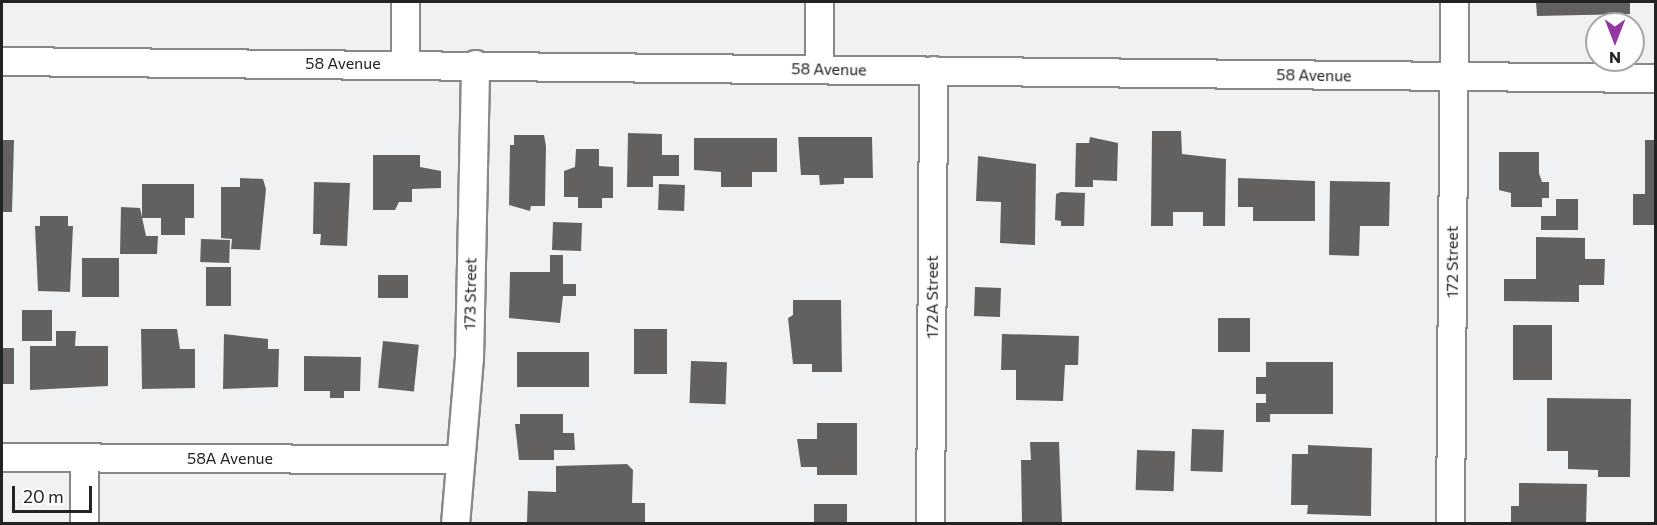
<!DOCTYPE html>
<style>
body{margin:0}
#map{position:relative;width:1657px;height:525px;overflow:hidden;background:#eff1f3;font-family:Commissioner,sans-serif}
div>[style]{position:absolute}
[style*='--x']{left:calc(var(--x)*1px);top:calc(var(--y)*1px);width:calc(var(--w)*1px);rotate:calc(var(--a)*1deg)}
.building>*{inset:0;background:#636160;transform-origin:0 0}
.roads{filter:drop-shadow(2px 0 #86888a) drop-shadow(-2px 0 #86888a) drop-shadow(0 2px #86888a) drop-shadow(0 -2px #86888a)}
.minor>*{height:27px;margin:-13.5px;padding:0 13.5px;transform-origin:13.5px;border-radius:13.5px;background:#fff}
span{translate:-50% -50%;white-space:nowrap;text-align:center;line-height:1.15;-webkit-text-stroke:6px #fefeff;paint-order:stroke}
.street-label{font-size:16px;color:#222323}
.frame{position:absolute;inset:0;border:3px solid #222323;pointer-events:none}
.north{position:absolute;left:1585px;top:12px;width:60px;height:60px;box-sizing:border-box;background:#fefeff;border:2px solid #a6a6a7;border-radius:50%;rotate:180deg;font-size:16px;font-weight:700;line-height:24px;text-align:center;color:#222323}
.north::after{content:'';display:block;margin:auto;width:21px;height:27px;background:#9337a2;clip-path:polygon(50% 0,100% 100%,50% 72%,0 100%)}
.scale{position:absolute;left:12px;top:486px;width:80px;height:27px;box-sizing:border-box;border:3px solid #222323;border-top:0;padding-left:8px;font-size:18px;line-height:21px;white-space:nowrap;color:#222323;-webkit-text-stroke:4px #fefeff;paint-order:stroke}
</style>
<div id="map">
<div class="building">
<div style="clip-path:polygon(1536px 2px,1630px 2px,1630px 14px,1537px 16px)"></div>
<div style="clip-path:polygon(1152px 131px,1181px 131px,1182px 154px,1226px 159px,1225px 226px,1203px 226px,1203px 212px,1173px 212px,1173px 226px,1151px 226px)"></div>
<div style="clip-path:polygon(628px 133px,662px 134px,662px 155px,679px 155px,679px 176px,653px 176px,653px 187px,627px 187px)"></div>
<div style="clip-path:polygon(514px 135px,544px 135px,546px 146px,545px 206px,531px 206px,530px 211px,509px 205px,510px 145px,514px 145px)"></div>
<div style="clip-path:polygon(798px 137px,872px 137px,873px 178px,844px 178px,844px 184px,820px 185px,819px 175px,801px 175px)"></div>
<div style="clip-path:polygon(1090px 137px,1118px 143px,1117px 181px,1093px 180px,1093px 187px,1075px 187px,1076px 143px,1089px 143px)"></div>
<div style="clip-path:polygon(694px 138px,777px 138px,777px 172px,752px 172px,752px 187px,721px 187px,721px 172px,694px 170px)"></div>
<div style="clip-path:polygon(2px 140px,14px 140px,12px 212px,2px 212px)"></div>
<div style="clip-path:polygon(1645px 140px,1656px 140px,1656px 225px,1633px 225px,1633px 194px,1645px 194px)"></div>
<div style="clip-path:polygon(576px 149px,599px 149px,599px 166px,613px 167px,613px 198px,602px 198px,602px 208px,578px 208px,578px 197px,564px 197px,564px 171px,575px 167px)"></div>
<div style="clip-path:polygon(1499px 152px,1539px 152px,1539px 173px,1542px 182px,1549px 182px,1549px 198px,1542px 198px,1542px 207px,1511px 207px,1511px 193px,1499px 190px)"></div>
<div style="clip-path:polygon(373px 155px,420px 155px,420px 167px,441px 171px,441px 188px,412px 189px,412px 202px,399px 202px,395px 210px,373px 210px)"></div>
<div style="clip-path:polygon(978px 156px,1036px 164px,1035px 245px,1000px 243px,1001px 202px,976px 201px)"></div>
<div style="clip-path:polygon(240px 178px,263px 179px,266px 189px,260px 250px,231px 249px,232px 239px,221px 238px,221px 187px,240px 187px)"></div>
<div style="clip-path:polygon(1238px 178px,1315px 181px,1315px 221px,1253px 221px,1253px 207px,1238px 207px)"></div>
<div style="clip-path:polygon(1330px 181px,1390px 182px,1389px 226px,1360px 226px,1359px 256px,1329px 255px)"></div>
<div style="clip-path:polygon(314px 182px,350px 183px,347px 246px,320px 245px,321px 234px,313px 234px)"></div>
<div style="clip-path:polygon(142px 184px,194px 184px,194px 218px,185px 218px,185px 235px,161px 235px,161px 218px,142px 218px)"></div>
<div style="left:659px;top:184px;width:26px;height:26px;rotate:2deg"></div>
<div style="clip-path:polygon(1061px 192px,1085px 193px,1084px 226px,1061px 226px,1061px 221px,1055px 220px,1056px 194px)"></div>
<div style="clip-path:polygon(1556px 199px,1578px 199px,1578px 230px,1541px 230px,1541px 216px,1556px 216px)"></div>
<div style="clip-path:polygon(121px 207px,140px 208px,146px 236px,158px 236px,157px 254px,120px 254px)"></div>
<div style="clip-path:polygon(40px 216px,68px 216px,68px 226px,73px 226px,70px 292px,38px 291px,35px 226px,40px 226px)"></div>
<div style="left:553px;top:222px;width:29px;height:28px;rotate:2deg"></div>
<div style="clip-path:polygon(1536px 237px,1585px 238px,1585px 259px,1605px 259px,1604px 285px,1579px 285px,1579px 302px,1504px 301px,1504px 279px,1536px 279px)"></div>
<div style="left:201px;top:239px;width:29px;height:23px;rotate:2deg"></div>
<div style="clip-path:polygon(550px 255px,563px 255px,563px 284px,576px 284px,576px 296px,563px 296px,560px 323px,509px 318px,510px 272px,550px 272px)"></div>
<div style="left:82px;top:258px;width:37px;height:39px"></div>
<div style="left:206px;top:267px;width:25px;height:39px"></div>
<div style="left:378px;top:275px;width:30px;height:23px"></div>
<div style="left:975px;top:287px;width:26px;height:29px;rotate:2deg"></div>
<div style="clip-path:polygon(793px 300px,841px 300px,842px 372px,812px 372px,812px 364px,793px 364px,788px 318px,793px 315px)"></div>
<div style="left:22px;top:310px;width:30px;height:31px"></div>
<div style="left:1218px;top:318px;width:32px;height:34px"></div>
<div style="left:1513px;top:325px;width:39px;height:55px"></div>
<div style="clip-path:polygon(141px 329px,177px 329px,180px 349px,195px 349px,195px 388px,142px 389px)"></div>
<div style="left:634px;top:329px;width:33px;height:45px"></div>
<div style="clip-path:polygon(56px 331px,76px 331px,75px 346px,108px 346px,108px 386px,30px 390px,30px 346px,56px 346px)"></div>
<div style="clip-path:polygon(224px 334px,268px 339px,268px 349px,279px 349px,278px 387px,223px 389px)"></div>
<div style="clip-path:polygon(1002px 334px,1079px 336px,1078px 365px,1065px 365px,1063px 401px,1016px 400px,1016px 370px,1001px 370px)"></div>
<div style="left:383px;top:341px;width:36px;height:47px;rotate:6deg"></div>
<div style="left:2px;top:348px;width:12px;height:36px"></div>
<div style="left:517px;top:352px;width:72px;height:35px"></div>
<div style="clip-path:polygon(304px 356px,361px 357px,360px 391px,344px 391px,344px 398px,330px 398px,330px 391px,304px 391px)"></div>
<div style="left:691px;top:361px;width:36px;height:42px;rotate:2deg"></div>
<div style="clip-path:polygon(1266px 362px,1333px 362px,1333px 414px,1270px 414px,1270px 422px,1256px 422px,1256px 403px,1266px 403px,1266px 394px,1256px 394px,1256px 377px,1266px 377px)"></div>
<div style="clip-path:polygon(1547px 398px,1631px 399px,1630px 477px,1598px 477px,1598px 470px,1568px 469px,1568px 451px,1547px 451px)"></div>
<div style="clip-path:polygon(520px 414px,563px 414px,563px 433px,574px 433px,575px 450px,554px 450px,554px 460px,519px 460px,515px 424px,520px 424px)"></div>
<div style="clip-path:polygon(817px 423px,857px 423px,857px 475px,817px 475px,817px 467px,801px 467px,797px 439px,817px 439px)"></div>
<div style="left:1192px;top:429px;width:32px;height:42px;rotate:2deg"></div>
<div style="clip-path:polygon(1030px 442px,1059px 442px,1062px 522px,1022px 523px,1021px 460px,1031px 460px)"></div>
<div style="clip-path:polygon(1308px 445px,1372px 448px,1371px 516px,1307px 514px,1308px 505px,1291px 505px,1292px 454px,1308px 454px)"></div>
<div style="left:1137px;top:450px;width:38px;height:40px;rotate:2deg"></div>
<div style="clip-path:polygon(627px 464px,633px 470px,632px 503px,645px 503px,645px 524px,527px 522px,528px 491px,556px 492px,556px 466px)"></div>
<div style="clip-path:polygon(1519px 483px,1587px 484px,1586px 524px,1511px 524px,1511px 506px,1519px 506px)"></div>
<div style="left:814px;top:504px;width:33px;height:20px"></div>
</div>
<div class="roads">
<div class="minor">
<div style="--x:405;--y:2;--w:61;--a:90"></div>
<div style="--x:2;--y:61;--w:1654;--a:0.59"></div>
<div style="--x:819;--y:68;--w:66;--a:-90"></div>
<div style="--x:2;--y:457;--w:457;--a:0.3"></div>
<div style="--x:84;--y:457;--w:67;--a:90"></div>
<div style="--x:455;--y:524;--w:167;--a:-85.2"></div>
<div style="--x:469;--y:358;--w:294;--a:-88.8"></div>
<div style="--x:930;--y:524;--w:454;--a:-89.6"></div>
<div style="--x:1450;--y:524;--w:522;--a:-89.56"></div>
</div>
</div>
<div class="street-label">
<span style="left:343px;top:63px">58 Avenue</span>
<span style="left:829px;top:69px;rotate:1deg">58 Avenue</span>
<span style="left:1314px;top:75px;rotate:1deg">58 Avenue</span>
<span style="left:1452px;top:262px;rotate:-90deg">172 Street</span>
<span style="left:470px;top:294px;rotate:-89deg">173 Street</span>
<span style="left:932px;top:297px;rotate:-90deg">172A Street</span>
<span style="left:230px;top:458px">58A Avenue</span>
</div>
<div class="frame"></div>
<div class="north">N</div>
<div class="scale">20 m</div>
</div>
